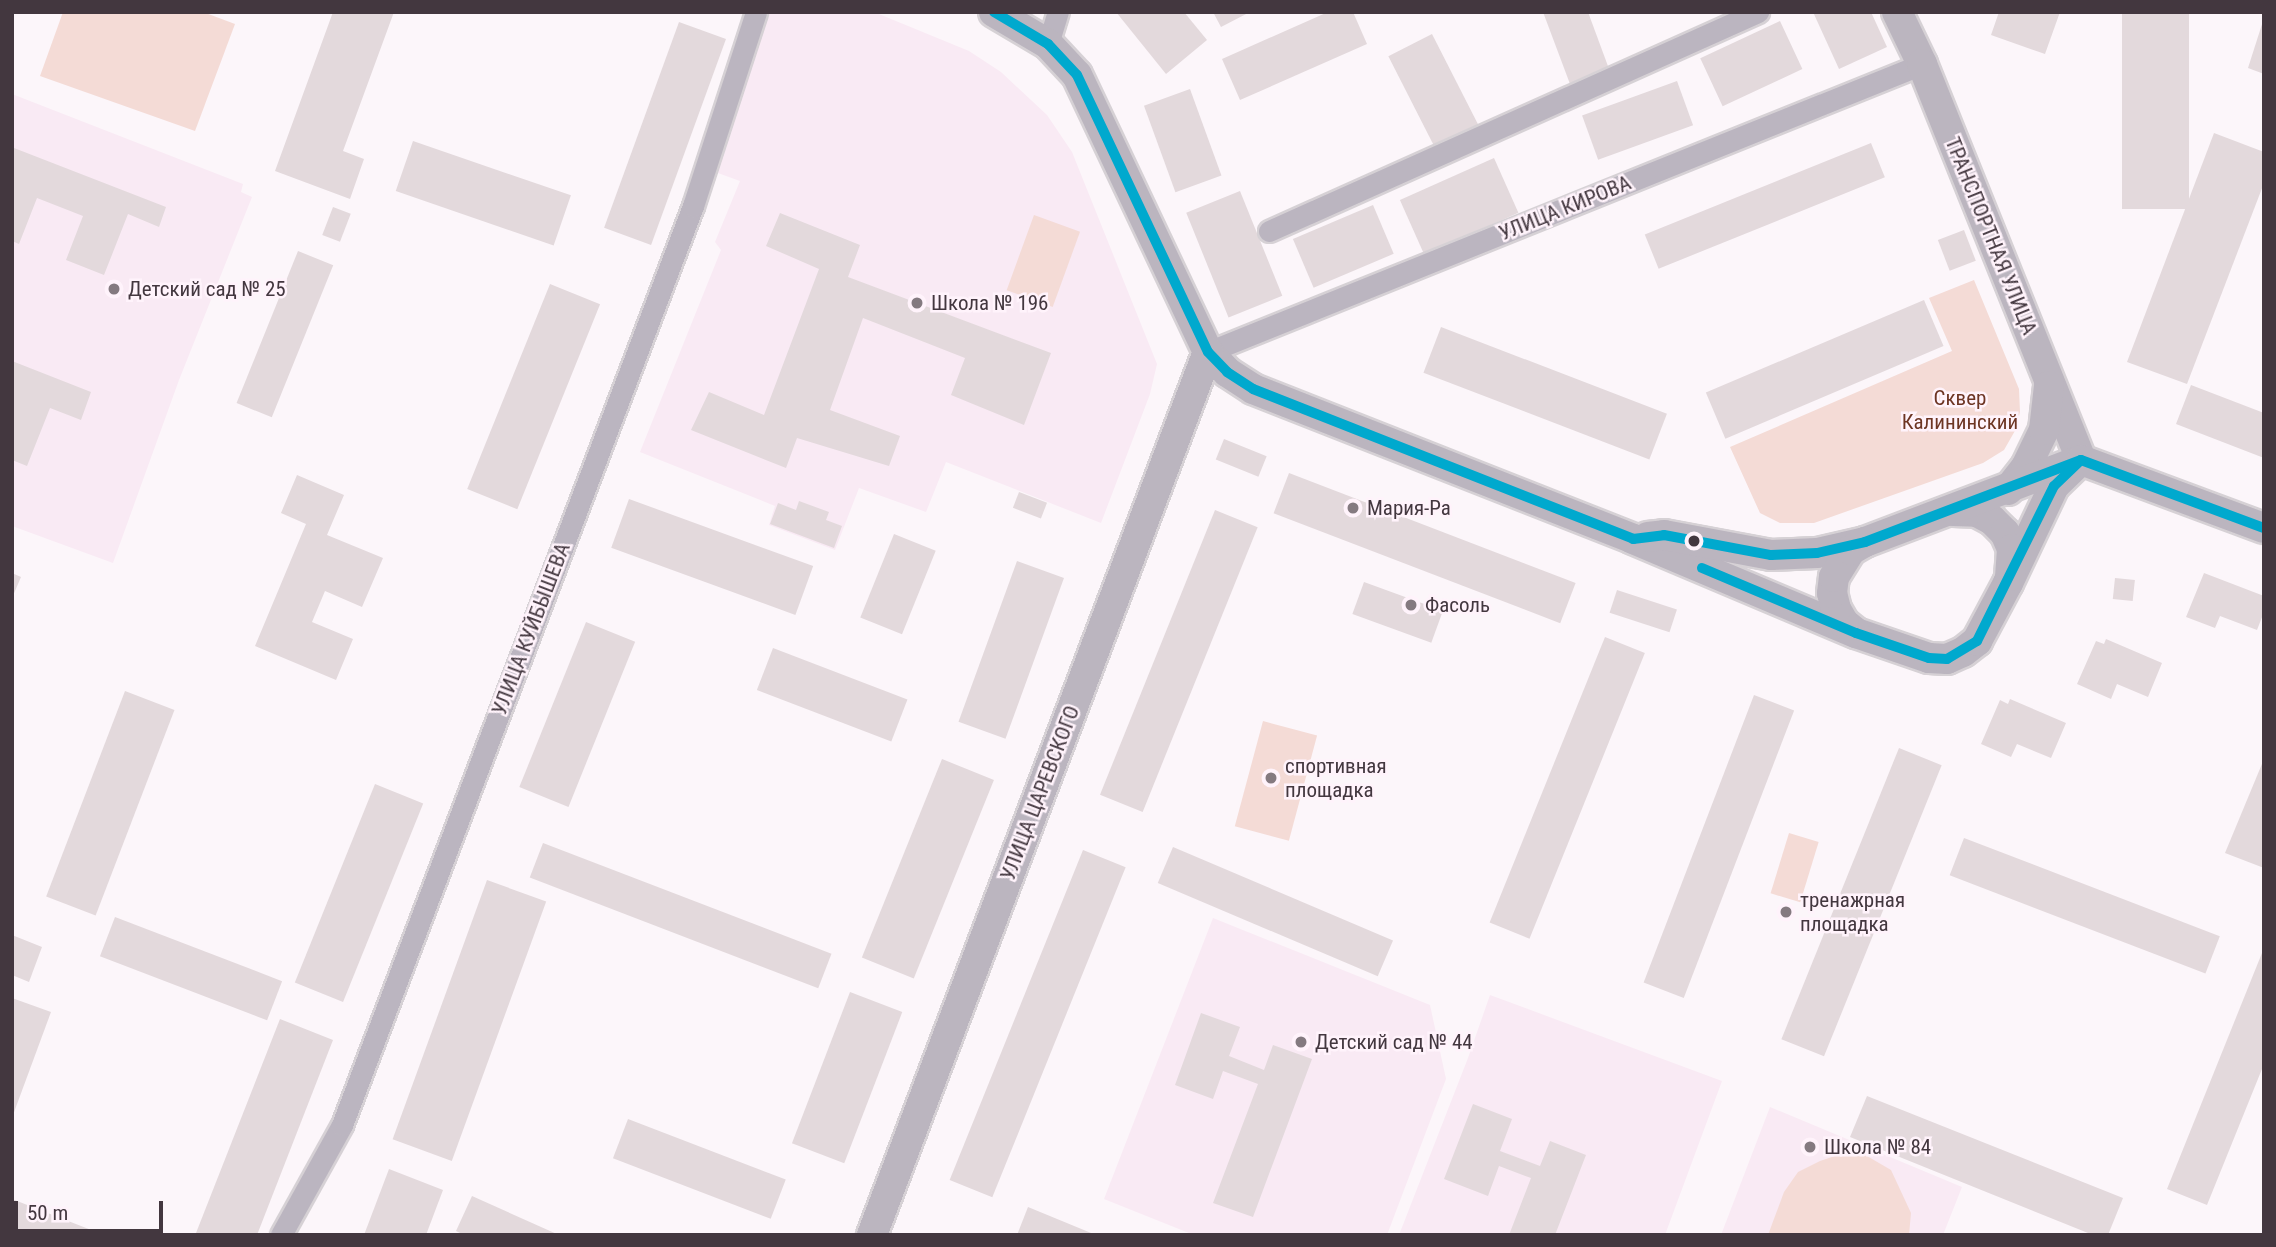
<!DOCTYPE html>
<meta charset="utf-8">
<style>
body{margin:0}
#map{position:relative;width:2276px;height:1247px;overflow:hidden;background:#fcf6fa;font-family:"Roboto Condensed",sans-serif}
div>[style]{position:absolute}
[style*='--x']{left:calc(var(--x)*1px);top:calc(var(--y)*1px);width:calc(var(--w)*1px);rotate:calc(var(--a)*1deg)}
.built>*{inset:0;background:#f9eaf4}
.green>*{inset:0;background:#f4dbd6;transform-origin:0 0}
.building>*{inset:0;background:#e3d9dc;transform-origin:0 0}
.roads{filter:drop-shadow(2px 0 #d6d1d5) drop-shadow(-2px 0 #d6d1d5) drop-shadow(0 2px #d6d1d5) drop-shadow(0 -2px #d6d1d5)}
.street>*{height:21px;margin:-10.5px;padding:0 10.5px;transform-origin:10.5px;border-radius:10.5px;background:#bbb5c0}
.secondary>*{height:30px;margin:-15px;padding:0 15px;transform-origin:15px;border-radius:15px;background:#bbb5bf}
.bus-1>*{height:10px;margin:-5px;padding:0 5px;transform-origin:5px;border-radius:5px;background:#00a9ce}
.dots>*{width:19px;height:19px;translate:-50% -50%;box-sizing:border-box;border:4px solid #fff3fb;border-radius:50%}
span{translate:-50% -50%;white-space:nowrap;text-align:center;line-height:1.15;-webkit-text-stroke:5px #fff3fb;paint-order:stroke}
.street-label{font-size:21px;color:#43373f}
.poi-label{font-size:21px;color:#43373f}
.left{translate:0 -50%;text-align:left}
.park-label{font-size:21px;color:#6d3523}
.frame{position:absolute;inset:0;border:14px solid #43373f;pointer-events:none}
.scale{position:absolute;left:14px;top:1201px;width:149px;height:32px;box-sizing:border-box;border:4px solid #43373f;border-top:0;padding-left:9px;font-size:21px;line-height:24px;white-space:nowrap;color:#43373f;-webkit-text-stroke:5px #fff3fb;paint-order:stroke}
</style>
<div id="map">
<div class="built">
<div style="clip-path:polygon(767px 12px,874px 12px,969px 51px,1001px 72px,1047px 115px,1072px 152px,1157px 364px,1150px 394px,1101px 523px,946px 462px,926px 512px,859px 488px,835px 550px,769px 525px,775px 506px,640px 452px,721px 250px,715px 242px,740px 181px,707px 169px)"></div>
<div style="clip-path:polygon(12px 94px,243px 184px,241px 192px,252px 197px,179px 380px,113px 563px,12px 526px)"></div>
<div style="clip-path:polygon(1213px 918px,1430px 1005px,1446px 1079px,1387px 1235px,1194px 1235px,1104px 1199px)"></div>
<div style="clip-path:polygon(1490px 995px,1722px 1081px,1665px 1235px,1399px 1235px,1468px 1058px)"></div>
<div style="clip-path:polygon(1770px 1107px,1962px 1187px,1943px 1235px,1721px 1235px)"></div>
</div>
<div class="green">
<div style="clip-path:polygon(63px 12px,203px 12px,235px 24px,195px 131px,40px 76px)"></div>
<div style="left:1034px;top:215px;width:49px;height:80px;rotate:20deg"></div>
<div style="clip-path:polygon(1974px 280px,2019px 389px,2020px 412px,2016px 429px,2004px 450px,1983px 463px,1814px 523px,1780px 523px,1760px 513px,1730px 447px,1952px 351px,1929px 298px)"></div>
<div style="left:1263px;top:721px;width:56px;height:109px;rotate:15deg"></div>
<div style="left:1789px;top:833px;width:31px;height:63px;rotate:17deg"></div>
<div style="clip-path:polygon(1844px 1153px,1867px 1156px,1891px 1170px,1911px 1213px,1909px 1235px,1768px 1235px,1784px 1192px,1798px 1172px,1820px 1161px)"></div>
</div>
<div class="building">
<div style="clip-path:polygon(333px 12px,394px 12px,343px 151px,364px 159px,350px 199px,275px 171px)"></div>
<div style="clip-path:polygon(1116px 12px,1184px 12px,1207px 40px,1166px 74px)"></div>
<div style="clip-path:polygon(1213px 12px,1250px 12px,1221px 27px)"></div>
<div style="clip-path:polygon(1328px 12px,1353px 12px,1367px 44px,1240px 100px,1222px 59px)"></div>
<div style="clip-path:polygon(1543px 12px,1588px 12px,1612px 77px,1573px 92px)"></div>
<div style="clip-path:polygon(1813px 12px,1871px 12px,1887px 47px,1839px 69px)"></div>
<div style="clip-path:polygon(1999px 12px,2060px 12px,2045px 54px,1991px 35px)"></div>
<div style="left:2122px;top:12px;width:67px;height:197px"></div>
<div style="left:1780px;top:21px;width:53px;height:88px;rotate:65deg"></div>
<div style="clip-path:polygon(2263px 21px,2264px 22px,2264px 74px,2248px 68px)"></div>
<div style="left:679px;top:22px;width:50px;height:219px;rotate:20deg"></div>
<div style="left:1432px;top:34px;width:103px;height:49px;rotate:63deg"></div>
<div style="left:1677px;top:81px;width:47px;height:101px;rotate:70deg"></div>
<div style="left:1190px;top:89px;width:92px;height:49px;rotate:70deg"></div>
<div style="clip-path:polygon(2214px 133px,2264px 152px,2264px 183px,2187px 384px,2127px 362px)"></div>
<div style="left:413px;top:141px;width:167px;height:53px;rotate:19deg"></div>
<div style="left:1871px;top:143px;width:37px;height:244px;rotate:68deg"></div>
<div style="clip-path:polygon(14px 148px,166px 207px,159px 227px,128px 214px,104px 275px,66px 260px,83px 216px,37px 198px,19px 244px,12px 241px)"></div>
<div style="left:1494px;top:158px;width:60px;height:103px;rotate:66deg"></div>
<div style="left:1240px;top:191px;width:113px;height:58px;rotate:68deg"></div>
<div style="left:1373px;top:205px;width:53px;height:87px;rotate:67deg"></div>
<div style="left:333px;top:207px;width:19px;height:30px;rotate:21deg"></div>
<div style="clip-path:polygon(780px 213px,860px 245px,848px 277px,1051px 353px,1024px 425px,951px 395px,965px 358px,863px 318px,830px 410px,900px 436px,889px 466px,797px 438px,786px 468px,691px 430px,709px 392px,764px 415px,819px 269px,766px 246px)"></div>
<div style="left:1964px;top:230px;width:33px;height:28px;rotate:69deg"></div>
<div style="left:298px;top:251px;width:38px;height:164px;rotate:22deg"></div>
<div style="left:550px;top:284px;width:54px;height:221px;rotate:22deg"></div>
<div style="left:1924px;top:300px;width:50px;height:237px;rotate:67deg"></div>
<div style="left:1441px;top:327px;width:242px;height:49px;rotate:21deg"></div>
<div style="clip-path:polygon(12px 361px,91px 392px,81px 420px,50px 408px,27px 466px,12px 460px)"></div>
<div style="clip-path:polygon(2191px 385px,2264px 413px,2264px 458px,2176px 424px)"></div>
<div style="left:1224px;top:439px;width:46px;height:22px;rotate:22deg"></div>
<div style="left:1289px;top:473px;width:307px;height:43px;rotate:21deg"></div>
<div style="clip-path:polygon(297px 475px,344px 495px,327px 535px,383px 558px,362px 607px,325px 591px,312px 622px,353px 639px,336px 680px,255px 646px,306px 524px,281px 513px)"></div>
<div style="left:1019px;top:492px;width:30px;height:17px;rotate:21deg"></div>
<div style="left:629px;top:499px;width:196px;height:52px;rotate:20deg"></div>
<div style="clip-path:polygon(799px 501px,829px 512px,826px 520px,842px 526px,834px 548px,770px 524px,778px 503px,796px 510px)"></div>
<div style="left:1215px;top:510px;width:46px;height:307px;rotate:22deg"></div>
<div style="left:894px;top:534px;width:45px;height:90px;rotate:22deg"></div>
<div style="left:1017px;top:561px;width:50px;height:171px;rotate:20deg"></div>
<div style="clip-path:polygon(12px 573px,21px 577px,12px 598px)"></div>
<div style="clip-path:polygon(2204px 573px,2264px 596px,2264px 612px,2257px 630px,2220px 616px,2215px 628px,2186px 617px)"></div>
<div style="left:2115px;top:578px;width:20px;height:21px;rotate:6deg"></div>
<div style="left:1364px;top:582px;width:84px;height:34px;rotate:20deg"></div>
<div style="left:1617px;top:590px;width:63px;height:24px;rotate:18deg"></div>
<div style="left:586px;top:622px;width:53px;height:178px;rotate:22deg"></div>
<div style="left:1605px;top:637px;width:43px;height:308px;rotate:22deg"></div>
<div style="clip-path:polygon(2106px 639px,2162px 663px,2148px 697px,2117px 684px,2111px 699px,2077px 684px,2096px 641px,2104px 644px)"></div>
<div style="left:773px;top:648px;width:144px;height:45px;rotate:21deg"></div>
<div style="left:125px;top:691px;width:53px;height:220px;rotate:21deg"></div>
<div style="left:1754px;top:695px;width:43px;height:308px;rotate:21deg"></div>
<div style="clip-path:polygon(2010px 699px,2066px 723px,2051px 758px,2017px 744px,2011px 757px,1981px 744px,2000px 700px,2008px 704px)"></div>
<div style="left:1899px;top:748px;width:46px;height:314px;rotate:22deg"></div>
<div style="left:942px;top:759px;width:56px;height:214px;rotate:22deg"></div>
<div style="clip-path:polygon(2264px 759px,2264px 868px,2225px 853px)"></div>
<div style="left:375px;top:784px;width:52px;height:214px;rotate:22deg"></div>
<div style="left:1964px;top:838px;width:274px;height:40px;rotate:21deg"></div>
<div style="left:543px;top:843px;width:309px;height:37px;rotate:21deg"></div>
<div style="left:1173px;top:847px;width:239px;height:39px;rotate:23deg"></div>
<div style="left:1083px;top:850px;width:46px;height:356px;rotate:22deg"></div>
<div style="left:487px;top:880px;width:63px;height:276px;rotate:20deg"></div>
<div style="left:115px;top:917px;width:179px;height:42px;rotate:21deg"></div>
<div style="clip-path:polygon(12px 935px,42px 947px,29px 982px,12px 975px)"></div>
<div style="clip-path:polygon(2264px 948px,2264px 1064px,2207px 1205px,2167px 1189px)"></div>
<div style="left:850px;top:992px;width:56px;height:162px;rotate:21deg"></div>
<div style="clip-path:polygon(12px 998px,51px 1012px,13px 1115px,12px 1115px)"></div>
<div style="clip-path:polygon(1201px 1013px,1240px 1027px,1229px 1056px,1264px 1070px,1273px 1045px,1312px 1059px,1253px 1217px,1213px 1203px,1258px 1084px,1223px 1071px,1213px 1099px,1175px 1085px)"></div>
<div style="clip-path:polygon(280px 1019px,333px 1040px,257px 1235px,202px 1235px,196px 1233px)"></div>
<div style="clip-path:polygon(1867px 1096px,2123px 1198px,2108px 1235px,2093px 1235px,1850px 1137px)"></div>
<div style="clip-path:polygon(1473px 1104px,1512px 1119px,1500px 1151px,1540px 1166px,1550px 1141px,1586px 1155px,1555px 1235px,1509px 1235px,1531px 1178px,1499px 1166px,1488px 1196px,1444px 1179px)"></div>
<div style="left:628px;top:1119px;width:169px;height:42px;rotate:21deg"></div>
<div style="clip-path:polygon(389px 1169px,443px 1190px,426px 1235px,364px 1235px)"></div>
<div style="clip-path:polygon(472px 1196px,559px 1235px,464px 1235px,456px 1231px)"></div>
<div style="clip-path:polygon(12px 1199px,104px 1235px,12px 1235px)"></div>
<div style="clip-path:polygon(1028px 1207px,1096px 1235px,1017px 1235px)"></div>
</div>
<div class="roads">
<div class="street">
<div style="--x:1048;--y:44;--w:34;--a:-73"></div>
<div style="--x:1269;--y:231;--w:536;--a:-24.13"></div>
<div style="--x:1208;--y:352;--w:770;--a:-21.97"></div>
<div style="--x:281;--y:1235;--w:126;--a:-61"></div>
<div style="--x:342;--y:1125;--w:984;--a:-69.1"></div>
<div style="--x:693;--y:206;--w:204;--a:-72"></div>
</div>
<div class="secondary">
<div style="--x:994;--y:12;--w:63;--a:30.7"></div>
<div style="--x:1048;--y:44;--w:42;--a:46.9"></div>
<div style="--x:1077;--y:75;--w:306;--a:64.7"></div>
<div style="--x:1208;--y:352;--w:28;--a:46"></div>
<div style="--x:1227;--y:372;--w:31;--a:33"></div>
<div style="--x:1253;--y:389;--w:409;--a:21.5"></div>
<div style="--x:1633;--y:539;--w:242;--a:22.9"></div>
<div style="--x:1856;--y:633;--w:77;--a:18.9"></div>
<div style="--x:1929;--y:658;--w:18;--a:3"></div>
<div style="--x:1947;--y:659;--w:17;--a:-24"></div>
<div style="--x:1963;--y:652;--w:18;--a:-38"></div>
<div style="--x:1977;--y:641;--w:66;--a:-61.9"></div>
<div style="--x:2008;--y:583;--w:107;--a:-64.6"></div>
<div style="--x:2054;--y:486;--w:37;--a:-44"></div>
<div style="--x:1897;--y:12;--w:58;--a:64.3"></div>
<div style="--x:1922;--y:64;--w:427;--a:68.1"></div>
<div style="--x:2008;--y:490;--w:29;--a:-52"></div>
<div style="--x:2026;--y:467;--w:41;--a:-64.1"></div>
<div style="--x:2044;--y:430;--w:44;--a:-83.5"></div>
<div style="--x:1953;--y:511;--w:24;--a:2"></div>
<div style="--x:1977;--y:512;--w:17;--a:28"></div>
<div style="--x:1992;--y:520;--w:18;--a:45"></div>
<div style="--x:2005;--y:533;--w:17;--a:66"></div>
<div style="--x:2012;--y:549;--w:27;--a:94"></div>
<div style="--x:1648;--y:537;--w:16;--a:-7"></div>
<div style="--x:1664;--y:535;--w:109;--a:10.6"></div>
<div style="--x:1771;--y:555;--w:46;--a:-2.5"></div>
<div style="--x:1817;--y:553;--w:49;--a:-12.9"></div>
<div style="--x:1865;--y:542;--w:231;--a:-20.8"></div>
<div style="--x:2081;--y:460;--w:195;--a:20.4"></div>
<div style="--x:1855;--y:632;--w:14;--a:-141"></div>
<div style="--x:1844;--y:623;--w:16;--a:-120"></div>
<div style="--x:1836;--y:609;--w:16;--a:-104"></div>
<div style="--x:1832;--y:593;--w:16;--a:-83"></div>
<div style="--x:1834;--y:577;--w:32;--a:-58"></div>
<div style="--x:1851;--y:550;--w:16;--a:-30"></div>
<div style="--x:872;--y:1235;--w:945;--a:-69.17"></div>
</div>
</div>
<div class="bus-1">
<div style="--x:994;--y:12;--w:63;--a:30.7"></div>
<div style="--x:1048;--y:44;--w:42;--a:46.9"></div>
<div style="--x:1077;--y:75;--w:306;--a:64.7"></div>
<div style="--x:1208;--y:352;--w:28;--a:46"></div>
<div style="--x:1227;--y:372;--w:31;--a:33"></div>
<div style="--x:1253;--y:389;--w:409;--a:21.5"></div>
<div style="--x:1633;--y:539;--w:31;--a:-7"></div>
<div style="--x:1664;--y:535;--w:109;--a:10.6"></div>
<div style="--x:1771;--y:555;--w:46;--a:-2.5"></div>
<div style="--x:1817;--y:553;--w:49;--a:-12.9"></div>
<div style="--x:1865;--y:542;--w:231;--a:-20.8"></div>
<div style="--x:2081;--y:460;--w:195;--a:20.4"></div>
<div style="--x:1702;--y:568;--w:167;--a:22.9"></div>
<div style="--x:1856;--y:633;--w:77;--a:18.9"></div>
<div style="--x:1929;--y:658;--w:18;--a:3"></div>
<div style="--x:1947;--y:659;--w:35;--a:-31"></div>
<div style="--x:1977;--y:641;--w:173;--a:-63.6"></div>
<div style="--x:2054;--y:486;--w:37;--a:-44"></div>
</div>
<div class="dots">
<div style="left:114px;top:289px;background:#847a80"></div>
<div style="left:917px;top:303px;background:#847a80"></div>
<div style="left:1353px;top:508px;background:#847a80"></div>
<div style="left:1694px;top:541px;background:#43373f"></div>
<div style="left:1411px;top:605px;background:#847a80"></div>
<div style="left:1271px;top:778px;background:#847a80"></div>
<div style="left:1786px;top:912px;background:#847a80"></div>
<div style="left:1301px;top:1042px;background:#847a80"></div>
<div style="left:1810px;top:1147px;background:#847a80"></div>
</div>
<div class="street-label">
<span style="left:1565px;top:208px;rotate:-22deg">УЛИЦА КИРОВА</span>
<span style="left:1991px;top:236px;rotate:68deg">ТРАНСПОРТНАЯ УЛИЦА</span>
<span style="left:531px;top:629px;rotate:-69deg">УЛИЦА КУЙБЫШЕВА</span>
<span style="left:1040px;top:793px;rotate:-69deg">УЛИЦА ЦАРЕВСКОГО</span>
</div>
<div class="poi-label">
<span class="left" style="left:128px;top:289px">Детский сад № 25</span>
<span class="left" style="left:931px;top:303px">Школа № 196</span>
<span class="left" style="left:1367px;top:508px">Мария-Ра</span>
<span class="left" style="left:1425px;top:605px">Фасоль</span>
<span class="left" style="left:1285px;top:778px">спортивная<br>площадка</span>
<span class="left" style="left:1800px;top:912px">тренажрная<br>площадка</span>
<span class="left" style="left:1315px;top:1042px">Детский сад № 44</span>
<span class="left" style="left:1824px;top:1147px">Школа № 84</span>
</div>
<div class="park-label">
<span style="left:1960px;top:410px">Сквер<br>Калининский</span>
</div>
<div class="frame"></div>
<div class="scale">50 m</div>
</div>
